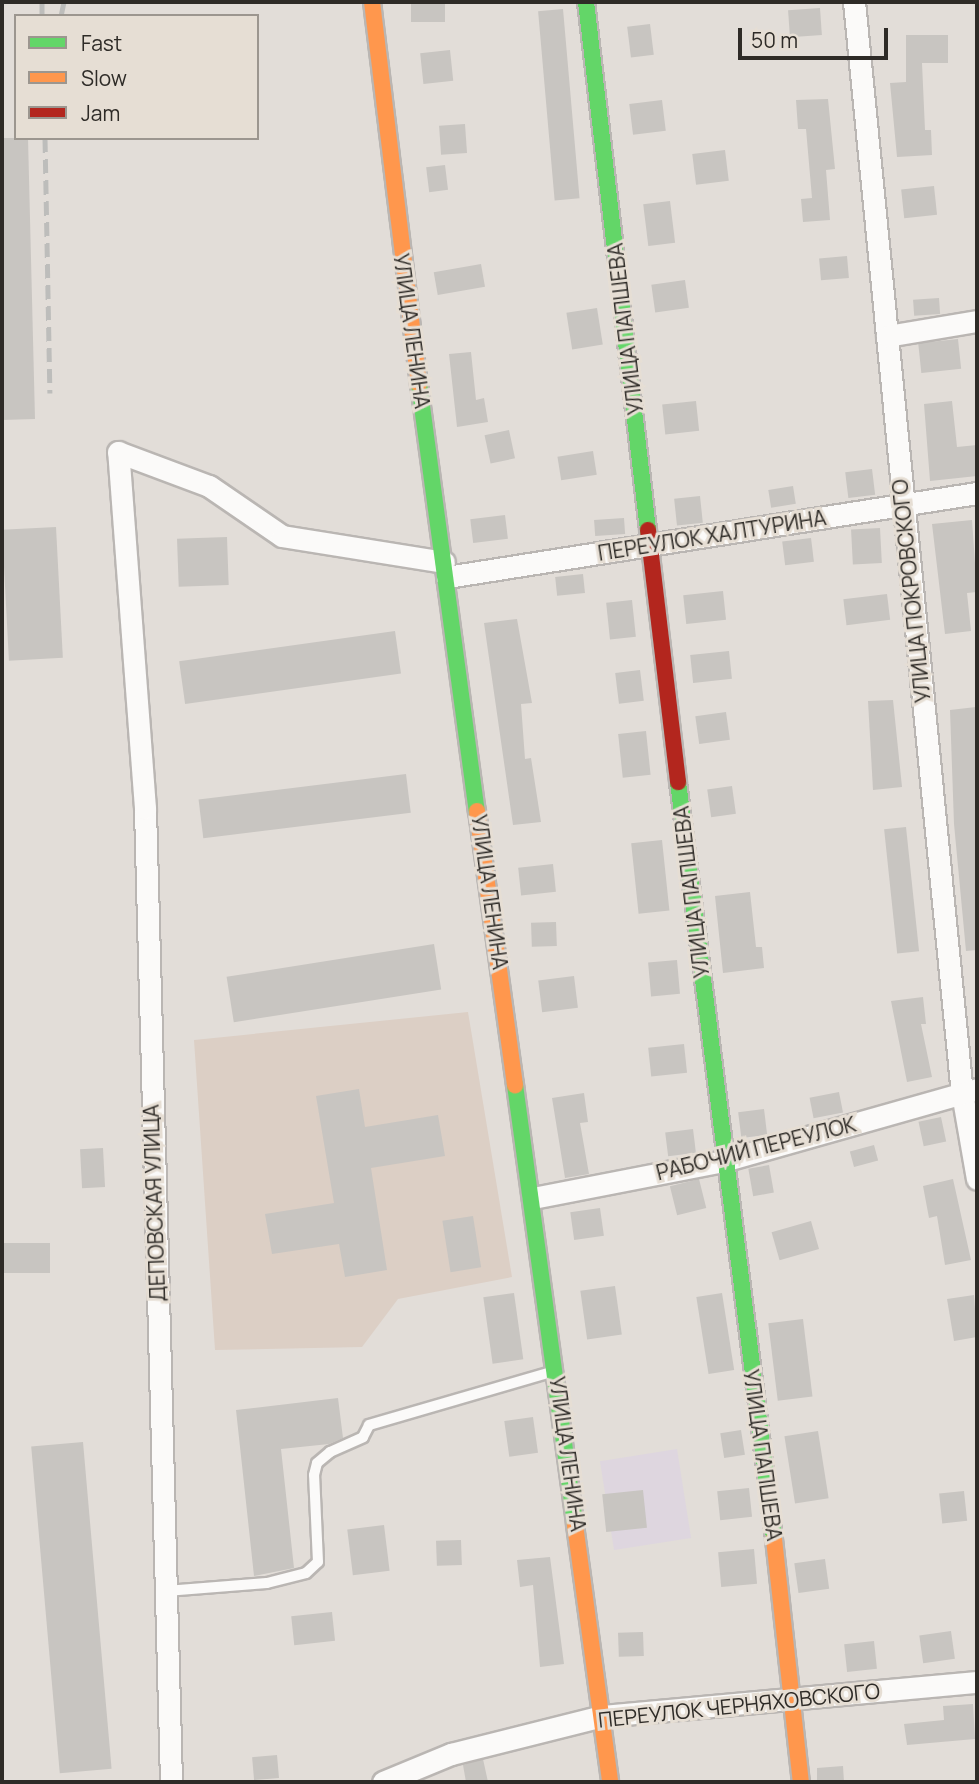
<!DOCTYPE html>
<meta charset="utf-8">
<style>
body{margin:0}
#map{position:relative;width:979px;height:1784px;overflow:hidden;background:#e2ddd8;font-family:Manrope,sans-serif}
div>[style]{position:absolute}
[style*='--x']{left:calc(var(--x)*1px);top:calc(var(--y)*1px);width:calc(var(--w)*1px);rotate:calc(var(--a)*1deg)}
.commercial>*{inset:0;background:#ded6df;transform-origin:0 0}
.education>*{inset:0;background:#dccfc5}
.building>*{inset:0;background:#c8c5c1;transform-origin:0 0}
.roads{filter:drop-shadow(2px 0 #bab6b3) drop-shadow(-2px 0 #bab6b3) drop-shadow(0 2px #bab6b3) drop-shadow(0 -2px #bab6b3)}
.lane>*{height:10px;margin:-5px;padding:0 5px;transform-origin:5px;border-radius:5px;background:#fbfaf9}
.street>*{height:21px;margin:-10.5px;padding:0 10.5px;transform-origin:10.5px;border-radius:10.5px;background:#fbfaf9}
.fast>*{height:16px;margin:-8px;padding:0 8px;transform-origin:8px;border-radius:8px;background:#63d668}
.slow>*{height:16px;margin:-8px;padding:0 8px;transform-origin:8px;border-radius:8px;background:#ff974d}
.jam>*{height:16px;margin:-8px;padding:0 8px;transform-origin:8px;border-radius:8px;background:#b3261e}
.rail>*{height:5px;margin-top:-2.5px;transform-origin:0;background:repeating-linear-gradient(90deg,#bdbdbb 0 14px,transparent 0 21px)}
span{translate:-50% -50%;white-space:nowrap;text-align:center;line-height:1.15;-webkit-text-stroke:6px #e6ded4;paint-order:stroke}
.street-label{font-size:21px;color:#2e2b27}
.frame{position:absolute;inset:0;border:4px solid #2e2b27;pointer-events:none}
.legend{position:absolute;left:14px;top:14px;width:245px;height:126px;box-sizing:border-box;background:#e6ded4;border:2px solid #9c968f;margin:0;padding:9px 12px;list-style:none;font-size:21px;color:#2e2b27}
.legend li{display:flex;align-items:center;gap:14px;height:35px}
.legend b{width:35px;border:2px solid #9c968f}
.scale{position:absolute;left:738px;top:28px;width:150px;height:32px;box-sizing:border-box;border:4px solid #2e2b27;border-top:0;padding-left:9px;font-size:21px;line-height:24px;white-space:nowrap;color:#2e2b27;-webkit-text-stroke:5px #e6ded4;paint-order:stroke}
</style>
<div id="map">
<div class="commercial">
<div style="left:677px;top:1449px;width:90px;height:78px;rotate:81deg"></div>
</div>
<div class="education">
<div style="clip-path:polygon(468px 1012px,512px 1277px,398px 1299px,362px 1347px,215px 1350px,194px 1040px)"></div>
</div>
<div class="building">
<div style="left:411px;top:2px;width:34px;height:20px"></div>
<div style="left:820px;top:8px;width:27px;height:32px;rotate:86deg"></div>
<div style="left:563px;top:9px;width:190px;height:25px;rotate:85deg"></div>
<div style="left:650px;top:24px;width:31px;height:23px;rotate:83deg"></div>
<div style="clip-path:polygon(906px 35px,948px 35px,948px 63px,922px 63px,925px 130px,931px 130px,932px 155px,897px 157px,890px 83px,906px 82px)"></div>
<div style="left:450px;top:50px;width:31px;height:30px;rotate:84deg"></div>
<div style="clip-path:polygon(828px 99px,835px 169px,826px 170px,830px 220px,803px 222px,801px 199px,812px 198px,806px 129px,798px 129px,796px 100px)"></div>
<div style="left:662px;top:100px;width:31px;height:33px;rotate:83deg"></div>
<div style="left:465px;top:124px;width:29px;height:26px;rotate:86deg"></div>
<div style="clip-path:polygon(2px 138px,28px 138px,35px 419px,2px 420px)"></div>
<div style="left:725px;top:150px;width:31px;height:33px;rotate:83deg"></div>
<div style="left:445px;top:165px;width:25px;height:19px;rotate:83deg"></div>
<div style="left:934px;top:186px;width:29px;height:33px;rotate:84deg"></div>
<div style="left:670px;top:201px;width:42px;height:27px;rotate:83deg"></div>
<div style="left:847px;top:256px;width:22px;height:28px;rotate:85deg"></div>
<div style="left:481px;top:264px;width:23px;height:48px;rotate:80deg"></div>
<div style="left:685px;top:280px;width:28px;height:34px;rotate:82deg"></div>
<div style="left:939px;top:298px;width:16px;height:26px;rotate:86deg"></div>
<div style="left:597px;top:308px;width:37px;height:31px;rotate:81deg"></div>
<div style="left:958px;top:339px;width:30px;height:40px;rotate:84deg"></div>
<div style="clip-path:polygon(471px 352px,476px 400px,484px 398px,488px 422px,457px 427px,449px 354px)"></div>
<div style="left:696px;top:401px;width:30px;height:34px;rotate:84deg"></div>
<div style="clip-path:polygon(952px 401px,957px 447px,977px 445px,977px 476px,930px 481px,924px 404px)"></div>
<div style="left:509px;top:430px;width:29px;height:25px;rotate:78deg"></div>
<div style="left:593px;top:451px;width:24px;height:36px;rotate:81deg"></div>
<div style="left:872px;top:469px;width:26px;height:27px;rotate:83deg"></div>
<div style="left:793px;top:486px;width:18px;height:25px;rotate:81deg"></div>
<div style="left:700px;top:496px;width:27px;height:26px;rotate:84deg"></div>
<div style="left:505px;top:515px;width:24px;height:35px;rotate:83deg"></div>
<div style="left:624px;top:518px;width:16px;height:30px;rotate:86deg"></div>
<div style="clip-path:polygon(972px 520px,977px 592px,967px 593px,971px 631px,945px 634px,932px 524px)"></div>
<div style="left:56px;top:527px;width:131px;height:54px;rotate:87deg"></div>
<div style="left:880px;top:528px;width:35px;height:29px;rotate:87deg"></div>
<div style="left:227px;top:537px;width:48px;height:50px;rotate:88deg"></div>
<div style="left:811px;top:538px;width:24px;height:29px;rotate:83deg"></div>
<div style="left:583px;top:574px;width:19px;height:28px;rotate:84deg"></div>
<div style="left:723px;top:591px;width:29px;height:40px;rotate:84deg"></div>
<div style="left:887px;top:594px;width:26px;height:44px;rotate:83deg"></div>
<div style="left:632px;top:600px;width:37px;height:26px;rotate:84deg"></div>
<div style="clip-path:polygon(517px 619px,532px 703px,521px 704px,525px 759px,531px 758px,541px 822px,513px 825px,484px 623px)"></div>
<div style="left:395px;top:631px;width:43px;height:218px;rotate:82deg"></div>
<div style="left:729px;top:651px;width:28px;height:39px;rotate:84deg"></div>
<div style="left:640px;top:670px;width:31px;height:25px;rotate:83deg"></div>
<div style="clip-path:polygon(893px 700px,902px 787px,873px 790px,868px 701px)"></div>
<div style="clip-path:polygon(976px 707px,977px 950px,966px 951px,954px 824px,950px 710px)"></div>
<div style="left:726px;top:712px;width:28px;height:31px;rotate:82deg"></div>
<div style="left:646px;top:731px;width:44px;height:28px;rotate:84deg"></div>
<div style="left:406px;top:774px;width:39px;height:209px;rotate:83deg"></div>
<div style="left:732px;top:786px;width:28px;height:25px;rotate:82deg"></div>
<div style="left:906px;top:827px;width:125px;height:22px;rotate:84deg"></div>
<div style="left:662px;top:840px;width:71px;height:31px;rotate:84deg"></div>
<div style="left:553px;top:864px;width:28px;height:35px;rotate:84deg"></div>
<div style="clip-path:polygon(750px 892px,756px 947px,762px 947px,764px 968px,723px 973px,715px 896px)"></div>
<div style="left:556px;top:922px;width:24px;height:25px;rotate:88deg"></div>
<div style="left:434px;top:944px;width:46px;height:210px;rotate:81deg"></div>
<div style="left:677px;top:960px;width:34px;height:29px;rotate:85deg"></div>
<div style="left:574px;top:976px;width:32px;height:36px;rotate:83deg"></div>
<div style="clip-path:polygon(923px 997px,926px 1024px,921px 1024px,932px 1077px,907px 1082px,891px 1001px)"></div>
<div style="left:684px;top:1044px;width:29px;height:36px;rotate:84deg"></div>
<div style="clip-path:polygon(359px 1089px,365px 1127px,438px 1115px,445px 1156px,371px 1168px,387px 1270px,345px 1277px,339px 1244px,272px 1254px,265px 1214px,334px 1203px,316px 1096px)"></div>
<div style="left:839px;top:1092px;width:21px;height:30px;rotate:79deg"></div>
<div style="clip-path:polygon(584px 1093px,588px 1122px,580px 1123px,589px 1174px,565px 1178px,552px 1098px)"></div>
<div style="left:764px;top:1109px;width:26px;height:26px;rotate:83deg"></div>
<div style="left:941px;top:1117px;width:25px;height:23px;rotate:78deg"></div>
<div style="left:693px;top:1129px;width:24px;height:28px;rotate:83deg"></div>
<div style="left:874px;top:1145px;width:16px;height:25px;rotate:75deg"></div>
<div style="left:103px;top:1148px;width:39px;height:23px;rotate:87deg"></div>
<div style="left:769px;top:1165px;width:28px;height:21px;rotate:80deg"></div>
<div style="left:699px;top:1179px;width:30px;height:30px;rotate:76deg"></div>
<div style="clip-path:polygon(953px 1179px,971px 1260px,945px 1265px,937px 1216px,929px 1218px,923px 1186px)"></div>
<div style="left:600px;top:1208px;width:28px;height:30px;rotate:82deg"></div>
<div style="left:473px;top:1216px;width:52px;height:31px;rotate:81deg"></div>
<div style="left:811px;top:1221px;width:29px;height:41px;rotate:74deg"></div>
<div style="left:2px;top:1243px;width:48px;height:30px"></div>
<div style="left:615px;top:1286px;width:49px;height:35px;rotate:82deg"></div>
<div style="left:514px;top:1293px;width:67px;height:31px;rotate:82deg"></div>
<div style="left:722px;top:1293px;width:78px;height:26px;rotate:81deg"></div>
<div style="clip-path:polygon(974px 1295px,977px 1337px,954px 1341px,947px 1299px)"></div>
<div style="left:803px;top:1319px;width:78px;height:35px;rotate:83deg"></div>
<div style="clip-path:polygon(338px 1398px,343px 1438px,329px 1444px,281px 1449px,294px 1568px,254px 1576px,236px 1410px)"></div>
<div style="left:533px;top:1417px;width:36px;height:29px;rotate:82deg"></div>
<div style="left:741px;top:1430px;width:25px;height:21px;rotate:81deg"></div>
<div style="left:818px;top:1431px;width:68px;height:34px;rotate:81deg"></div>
<div style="left:83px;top:1442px;width:328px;height:52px;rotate:85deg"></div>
<div style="left:749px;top:1488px;width:29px;height:32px;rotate:84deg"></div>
<div style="left:643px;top:1490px;width:38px;height:41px;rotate:84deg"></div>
<div style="left:964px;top:1491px;width:30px;height:25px;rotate:84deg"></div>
<div style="left:384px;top:1525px;width:46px;height:37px;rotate:83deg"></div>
<div style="left:461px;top:1540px;width:25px;height:25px;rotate:88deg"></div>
<div style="left:754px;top:1549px;width:35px;height:36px;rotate:85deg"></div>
<div style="clip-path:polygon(550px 1557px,564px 1664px,540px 1667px,533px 1585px,520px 1587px,517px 1560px)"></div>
<div style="left:825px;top:1559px;width:30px;height:31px;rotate:82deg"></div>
<div style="left:332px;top:1612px;width:29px;height:41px;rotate:84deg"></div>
<div style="left:951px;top:1631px;width:28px;height:32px;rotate:82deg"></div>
<div style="left:643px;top:1632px;width:24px;height:25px;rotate:88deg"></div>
<div style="left:874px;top:1641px;width:28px;height:30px;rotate:84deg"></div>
<div style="clip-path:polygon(973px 1704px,975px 1739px,907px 1745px,904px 1724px,944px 1720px,943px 1706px)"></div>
<div style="left:277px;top:1755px;width:23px;height:25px;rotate:85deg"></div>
<div style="clip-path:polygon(483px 1759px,488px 1782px,466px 1782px,463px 1765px)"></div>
<div style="clip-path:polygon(843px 1766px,844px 1782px,817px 1782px,817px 1768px)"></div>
</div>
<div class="roads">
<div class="lane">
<div style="--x:166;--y:1591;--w:101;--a:-4.5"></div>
<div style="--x:267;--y:1583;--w:40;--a:-14.4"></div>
<div style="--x:306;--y:1573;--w:16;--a:-43"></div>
<div style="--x:318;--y:1562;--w:87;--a:-92.6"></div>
<div style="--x:314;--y:1475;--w:12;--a:-76"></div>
<div style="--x:317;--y:1463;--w:17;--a:-40"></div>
<div style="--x:330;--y:1452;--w:36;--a:-24"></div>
<div style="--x:363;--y:1437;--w:13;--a:-63"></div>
<div style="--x:369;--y:1425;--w:191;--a:-16.2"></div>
</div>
<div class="street">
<div style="--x:854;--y:2;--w:1096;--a:84.35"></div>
<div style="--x:962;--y:1093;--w:87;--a:80.1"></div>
<div style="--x:887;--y:336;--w:91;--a:-9.5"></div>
<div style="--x:447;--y:577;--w:537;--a:-9.01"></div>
<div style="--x:533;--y:1198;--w:194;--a:-11"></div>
<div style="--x:723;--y:1161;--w:264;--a:-15.8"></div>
<div style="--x:171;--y:1782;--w:974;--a:-91.53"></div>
<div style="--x:145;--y:808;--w:357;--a:-94.3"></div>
<div style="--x:118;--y:452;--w:97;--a:20.5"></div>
<div style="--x:209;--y:486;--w:88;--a:34.4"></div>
<div style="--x:282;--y:536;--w:164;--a:9.1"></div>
<div style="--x:383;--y:1782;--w:74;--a:-22.4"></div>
<div style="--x:451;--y:1754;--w:156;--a:-14.1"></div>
<div style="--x:602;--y:1716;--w:377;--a:-5.2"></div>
</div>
<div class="fast">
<div style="--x:586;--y:2;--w:532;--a:83.3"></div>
<div style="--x:419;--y:384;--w:431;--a:82.3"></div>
<div style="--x:678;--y:782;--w:763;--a:82.77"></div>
<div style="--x:515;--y:1085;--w:444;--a:82.2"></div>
</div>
<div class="slow">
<div style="--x:372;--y:2;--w:385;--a:83"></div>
<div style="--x:477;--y:811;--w:277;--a:82.1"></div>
<div style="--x:575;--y:1525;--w:259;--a:82.2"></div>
<div style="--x:774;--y:1539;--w:244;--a:83.7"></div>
</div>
<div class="jam">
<div style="--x:648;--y:530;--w:254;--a:83.2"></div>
</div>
</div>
<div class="rail">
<div style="--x:42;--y:2;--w:14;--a:90"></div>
<div style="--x:61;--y:16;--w:14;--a:-78"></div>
<div style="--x:45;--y:138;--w:255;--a:88.9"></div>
</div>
<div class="street-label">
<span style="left:625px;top:329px;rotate:-97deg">УЛИЦА ПАПШЕВА</span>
<span style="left:412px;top:331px;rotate:82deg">УЛИЦА ЛЕНИНА</span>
<span style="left:712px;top:535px;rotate:-9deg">ПЕРЕУЛОК ХАЛТУРИНА</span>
<span style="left:911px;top:591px;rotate:-96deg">УЛИЦА ПОКРОВСКОГО</span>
<span style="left:490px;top:892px;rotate:82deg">УЛИЦА ЛЕНИНА</span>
<span style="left:691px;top:892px;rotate:-97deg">УЛИЦА ПАПШЕВА</span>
<span style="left:756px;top:1148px;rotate:-14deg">РАБОЧИЙ ПЕРЕУЛОК</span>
<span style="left:154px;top:1203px;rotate:-92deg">ДЕПОВСКАЯ УЛИЦА</span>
<span style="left:568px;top:1454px;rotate:82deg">УЛИЦА ЛЕНИНА</span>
<span style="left:763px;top:1455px;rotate:82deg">УЛИЦА ПАПШЕВА</span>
<span style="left:739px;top:1705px;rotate:-6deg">ПЕРЕУЛОК ЧЕРНЯХОВСКОГО</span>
</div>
<div class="frame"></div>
<ul class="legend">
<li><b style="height:9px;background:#63d668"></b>Fast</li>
<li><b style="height:9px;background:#ff974d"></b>Slow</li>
<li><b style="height:9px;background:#b3261e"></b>Jam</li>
</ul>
<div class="scale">50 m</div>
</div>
